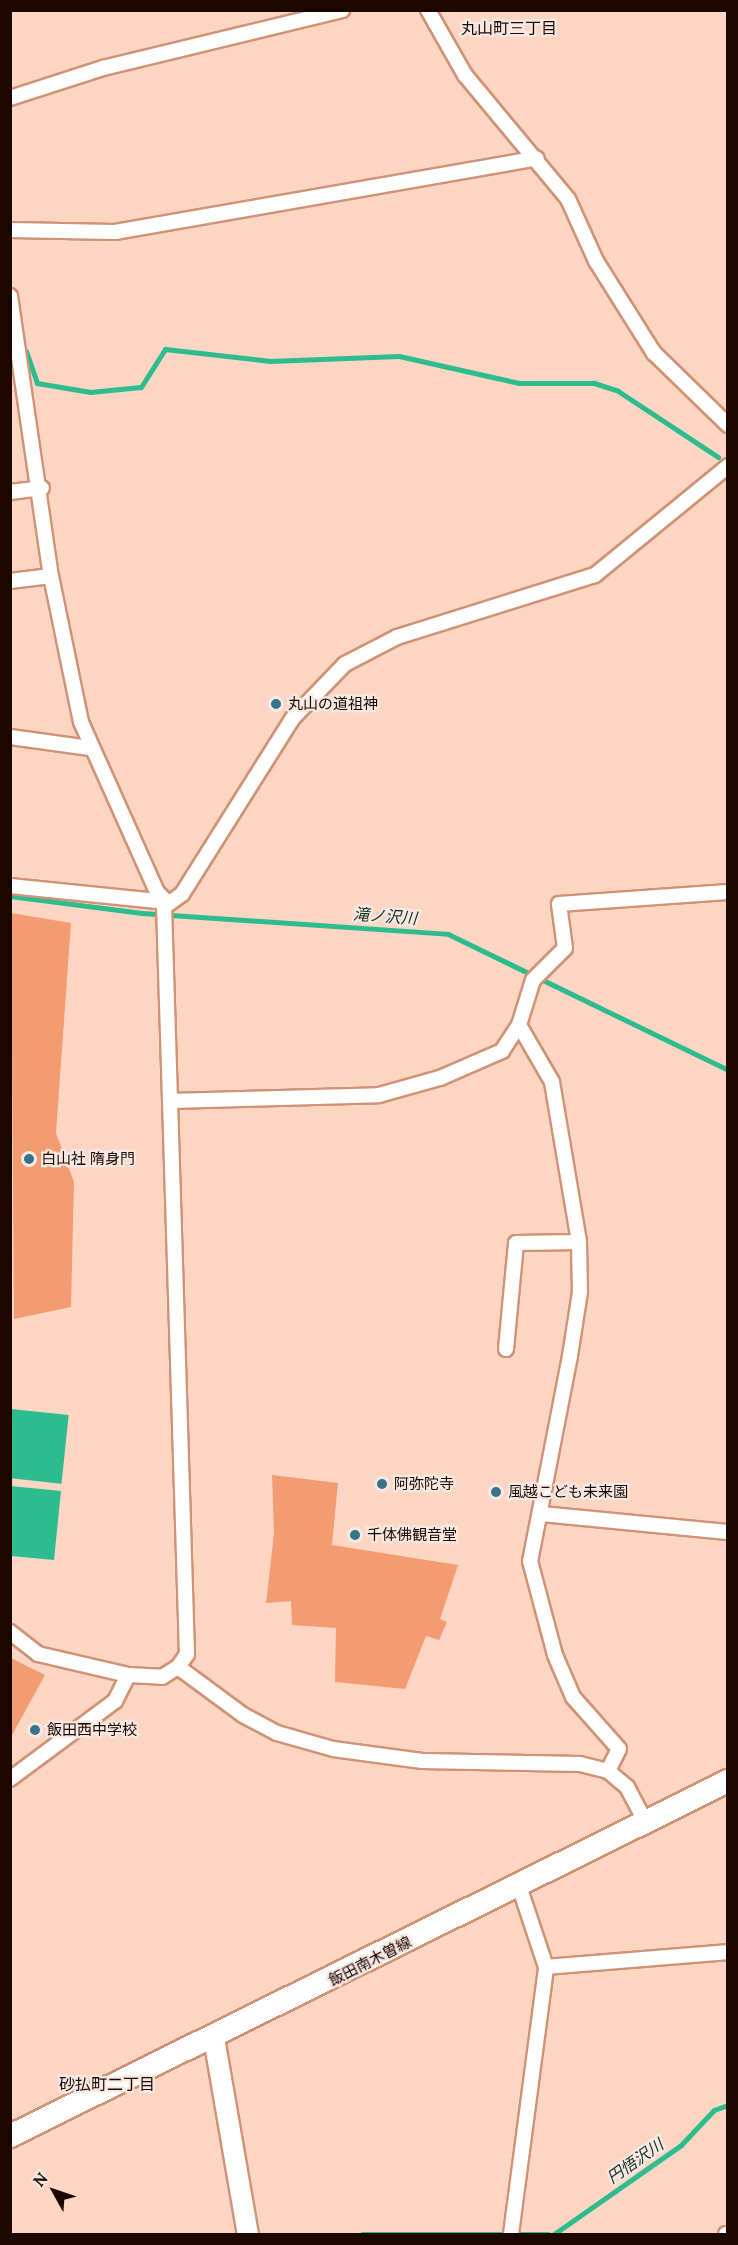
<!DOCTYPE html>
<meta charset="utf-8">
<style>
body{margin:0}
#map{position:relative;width:738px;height:2245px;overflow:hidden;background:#fcd5c3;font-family:Lora,"Noto Sans JP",serif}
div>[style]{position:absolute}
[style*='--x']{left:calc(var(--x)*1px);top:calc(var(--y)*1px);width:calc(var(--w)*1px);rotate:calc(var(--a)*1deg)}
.green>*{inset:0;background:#f39c72}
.water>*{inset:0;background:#2dbc8e;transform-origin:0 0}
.stream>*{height:5px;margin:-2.5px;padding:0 2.5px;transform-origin:2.5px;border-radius:2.5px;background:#2dbc8e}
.roads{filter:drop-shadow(2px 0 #d09376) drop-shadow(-2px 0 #d09376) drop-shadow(0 2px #d09376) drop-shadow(0 -2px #d09376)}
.street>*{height:14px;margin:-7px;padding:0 7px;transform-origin:7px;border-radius:7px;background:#fff}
.secondary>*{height:20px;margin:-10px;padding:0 10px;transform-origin:10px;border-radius:10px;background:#fff}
.primary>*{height:22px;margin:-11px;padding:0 11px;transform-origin:11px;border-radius:11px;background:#fff}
.dots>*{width:16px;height:16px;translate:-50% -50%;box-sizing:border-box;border:3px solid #f6e9e2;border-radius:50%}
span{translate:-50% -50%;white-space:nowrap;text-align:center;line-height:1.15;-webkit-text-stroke:4.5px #f6e9e2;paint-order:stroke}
.poi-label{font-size:15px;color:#1d0801}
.left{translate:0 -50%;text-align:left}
.street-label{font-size:15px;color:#1d0801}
.neighbourhood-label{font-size:16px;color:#1d0801}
.water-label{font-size:16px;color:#143025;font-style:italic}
.frame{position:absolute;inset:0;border:12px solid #1d0801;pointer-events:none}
.north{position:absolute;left:24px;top:2161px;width:60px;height:60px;-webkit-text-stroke:4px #f6e9e2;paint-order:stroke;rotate:310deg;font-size:16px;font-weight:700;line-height:24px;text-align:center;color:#1d0801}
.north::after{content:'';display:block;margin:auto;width:21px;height:27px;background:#1d0801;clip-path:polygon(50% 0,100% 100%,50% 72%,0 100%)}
</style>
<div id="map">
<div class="green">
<div style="clip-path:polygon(11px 913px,71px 923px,56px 1133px,74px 1182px,71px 1307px,14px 1319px)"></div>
<div style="clip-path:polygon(272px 1475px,338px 1483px,332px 1545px,458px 1565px,440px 1619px,447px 1622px,439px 1640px,426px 1636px,405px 1689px,335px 1682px,336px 1628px,292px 1625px,291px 1601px,266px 1603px,274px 1533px)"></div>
<div style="clip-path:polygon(11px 1658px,45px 1675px,11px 1737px)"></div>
</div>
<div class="water">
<div style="left:11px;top:1409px;width:58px;height:69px;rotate:6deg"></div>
<div style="clip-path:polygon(11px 1486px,61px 1491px,54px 1560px,11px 1556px)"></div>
</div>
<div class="stream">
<div style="--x:26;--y:351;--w:34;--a:71"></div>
<div style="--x:37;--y:383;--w:54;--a:9.6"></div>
<div style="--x:90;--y:392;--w:51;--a:-5.6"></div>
<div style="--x:141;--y:387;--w:45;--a:-57.7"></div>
<div style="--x:165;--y:349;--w:106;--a:6.5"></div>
<div style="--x:270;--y:361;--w:129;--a:-2.2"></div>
<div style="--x:399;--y:356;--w:123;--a:12.7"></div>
<div style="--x:519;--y:383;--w:75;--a:0"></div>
<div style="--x:594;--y:383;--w:25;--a:18"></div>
<div style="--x:618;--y:391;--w:120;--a:33.4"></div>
<div style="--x:10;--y:896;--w:133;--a:7.3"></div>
<div style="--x:142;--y:913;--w:307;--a:3.9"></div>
<div style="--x:448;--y:934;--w:311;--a:25.9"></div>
<div style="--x:362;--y:2234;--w:186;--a:0"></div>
<div style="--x:554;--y:2234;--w:155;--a:-35"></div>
<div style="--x:681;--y:2145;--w:48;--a:-46.7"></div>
<div style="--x:714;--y:2110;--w:15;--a:-20"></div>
</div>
<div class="roads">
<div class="street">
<div style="--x:428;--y:10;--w:75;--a:60.4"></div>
<div style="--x:465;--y:75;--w:161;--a:50.3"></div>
<div style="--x:568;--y:199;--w:68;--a:65.7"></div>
<div style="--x:596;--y:261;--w:109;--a:57.8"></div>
<div style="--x:654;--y:353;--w:103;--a:44.2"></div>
<div style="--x:10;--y:98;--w:98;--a:-17.9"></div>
<div style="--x:103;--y:68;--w:246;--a:-13.6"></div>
<div style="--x:10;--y:230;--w:105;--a:1.1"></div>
<div style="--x:115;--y:232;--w:428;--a:-9.9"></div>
<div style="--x:10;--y:296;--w:283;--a:81.7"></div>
<div style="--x:51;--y:576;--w:149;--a:78.4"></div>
<div style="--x:81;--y:722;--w:186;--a:65.9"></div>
<div style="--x:157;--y:892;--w:14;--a:45"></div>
<div style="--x:10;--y:492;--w:32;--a:-7"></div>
<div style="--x:10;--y:581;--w:41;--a:-7"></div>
<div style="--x:10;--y:737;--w:81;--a:7.8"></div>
<div style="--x:10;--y:886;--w:158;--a:5.8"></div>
<div style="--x:519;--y:1025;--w:66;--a:59.9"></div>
<div style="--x:552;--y:1082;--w:162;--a:80.4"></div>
<div style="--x:579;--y:1242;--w:50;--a:88.9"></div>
<div style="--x:580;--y:1292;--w:65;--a:98.9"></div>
<div style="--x:570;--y:1356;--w:209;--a:101"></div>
<div style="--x:530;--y:1561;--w:97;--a:75.1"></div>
<div style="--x:555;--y:1655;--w:46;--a:66.8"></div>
<div style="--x:573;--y:1697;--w:69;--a:48.5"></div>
<div style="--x:619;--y:1749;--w:25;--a:117"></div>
<div style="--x:170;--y:1101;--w:209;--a:-1.6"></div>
<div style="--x:379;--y:1095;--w:63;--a:-15.6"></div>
<div style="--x:440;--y:1078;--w:68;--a:-23.5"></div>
<div style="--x:502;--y:1051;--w:31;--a:-57"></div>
<div style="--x:519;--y:1025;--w:47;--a:-72.7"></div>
<div style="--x:533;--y:980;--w:45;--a:-45"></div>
<div style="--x:565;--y:948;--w:44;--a:-97.8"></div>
<div style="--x:559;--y:904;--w:169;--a:-4.1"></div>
<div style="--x:506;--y:1349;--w:106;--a:-84.6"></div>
<div style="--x:516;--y:1243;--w:63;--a:-0.9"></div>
<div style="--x:541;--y:1514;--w:188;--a:5.5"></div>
<div style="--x:10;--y:1632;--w:36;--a:38"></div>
<div style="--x:38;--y:1654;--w:92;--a:13.1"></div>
<div style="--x:128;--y:1675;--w:34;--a:3"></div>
<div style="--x:162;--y:1677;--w:19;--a:-32"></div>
<div style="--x:178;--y:1667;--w:16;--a:-55"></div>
<div style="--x:187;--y:1654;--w:747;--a:-91.76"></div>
<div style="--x:164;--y:907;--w:22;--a:-36"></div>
<div style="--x:182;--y:894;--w:208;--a:-57.8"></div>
<div style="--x:293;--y:718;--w:75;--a:-46.1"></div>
<div style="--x:345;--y:664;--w:59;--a:-27.4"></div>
<div style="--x:397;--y:637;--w:207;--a:-17.4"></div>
<div style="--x:595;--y:575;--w:172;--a:-39.3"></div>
<div style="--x:178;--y:1667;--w:81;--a:36.4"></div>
<div style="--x:243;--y:1715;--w:38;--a:28"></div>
<div style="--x:277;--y:1733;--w:58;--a:15.9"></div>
<div style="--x:333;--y:1749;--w:90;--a:7.7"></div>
<div style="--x:422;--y:1761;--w:158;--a:1.1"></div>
<div style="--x:580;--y:1764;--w:29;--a:14"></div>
<div style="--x:608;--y:1771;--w:25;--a:40"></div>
<div style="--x:627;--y:1787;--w:40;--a:62"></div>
<div style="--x:10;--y:1779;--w:131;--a:-36.6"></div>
<div style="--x:115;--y:1701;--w:29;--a:-63"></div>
<div style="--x:546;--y:1967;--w:183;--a:-4.7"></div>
<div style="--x:511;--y:2234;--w:269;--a:-82.5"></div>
<div style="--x:546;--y:1967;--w:85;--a:-108.4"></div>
<div style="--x:726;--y:2234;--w:2;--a:0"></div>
</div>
<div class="secondary">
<div style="--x:214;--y:2038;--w:199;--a:80.2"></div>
</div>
<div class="primary">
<div style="--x:10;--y:2136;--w:801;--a:-26.31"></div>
</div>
</div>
<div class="dots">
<div style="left:276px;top:704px;background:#37738a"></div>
<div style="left:29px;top:1159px;background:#37738a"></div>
<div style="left:382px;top:1484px;background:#37738a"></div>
<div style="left:496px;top:1492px;background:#37738a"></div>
<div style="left:355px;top:1535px;background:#37738a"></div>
<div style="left:35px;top:1730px;background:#37738a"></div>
</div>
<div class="poi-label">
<span class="left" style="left:288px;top:704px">丸山の道祖神</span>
<span class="left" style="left:41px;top:1159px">白山社 隋身門</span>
<span class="left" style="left:394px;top:1484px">阿弥陀寺</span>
<span class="left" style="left:508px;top:1492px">風越こども未来園</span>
<span class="left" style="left:367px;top:1535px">千体佛観音堂</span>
<span class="left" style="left:47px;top:1730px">飯田西中学校</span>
</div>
<div class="street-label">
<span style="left:370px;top:1961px;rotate:-27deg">飯田南木曽線</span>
</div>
<div class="neighbourhood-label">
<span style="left:509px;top:28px">丸山町三丁目</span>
<span style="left:107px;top:2084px">砂払町二丁目</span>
</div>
<div class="water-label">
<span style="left:385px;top:916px;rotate:4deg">滝ノ沢川</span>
<span style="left:635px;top:2161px;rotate:-35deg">円悟沢川</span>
</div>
<div class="frame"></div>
<div class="north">N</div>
</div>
